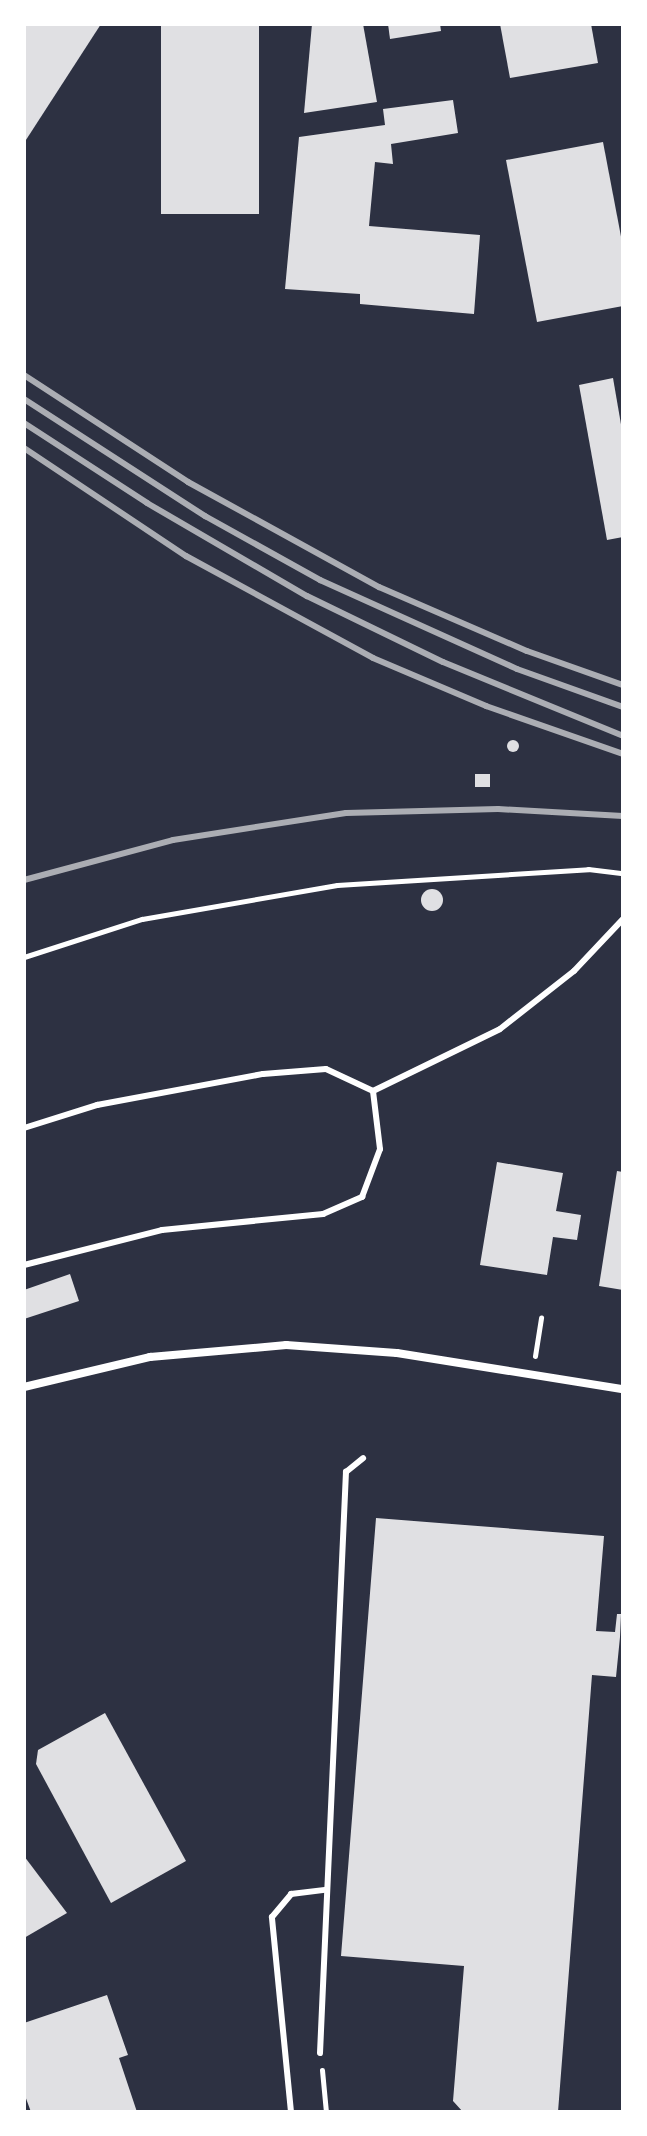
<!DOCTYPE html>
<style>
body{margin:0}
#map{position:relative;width:647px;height:2136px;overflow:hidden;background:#2d3142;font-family:"Archivo Narrow",sans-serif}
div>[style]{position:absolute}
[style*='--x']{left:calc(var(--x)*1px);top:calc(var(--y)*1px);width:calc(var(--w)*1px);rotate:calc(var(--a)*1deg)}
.building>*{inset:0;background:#e0e0e3;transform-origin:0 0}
.round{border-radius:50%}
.path>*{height:5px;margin:-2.5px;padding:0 2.5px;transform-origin:2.5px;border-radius:2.5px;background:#fff}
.service>*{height:6px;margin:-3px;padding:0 3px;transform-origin:3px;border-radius:3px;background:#fff}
.minor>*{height:8px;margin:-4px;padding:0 4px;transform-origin:4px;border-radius:4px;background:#fff}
.rail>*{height:6px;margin:-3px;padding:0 3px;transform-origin:3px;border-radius:3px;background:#abadb3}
span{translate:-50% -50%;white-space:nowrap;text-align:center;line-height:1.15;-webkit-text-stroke:7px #fff;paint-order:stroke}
.frame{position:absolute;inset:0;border:26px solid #fff;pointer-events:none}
</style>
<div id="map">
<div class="building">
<div style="clip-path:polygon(24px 24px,101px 24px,24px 143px)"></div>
<div style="left:161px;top:24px;width:98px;height:190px"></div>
<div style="clip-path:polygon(312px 24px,363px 24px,377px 102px,304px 113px)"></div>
<div style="clip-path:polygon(388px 24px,440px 24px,441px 31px,390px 39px)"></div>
<div style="clip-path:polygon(500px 24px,591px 24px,598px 63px,510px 78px)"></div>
<div style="clip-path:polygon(453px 100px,458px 133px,391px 144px,393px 164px,375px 162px,369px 226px,480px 235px,474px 314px,360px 304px,360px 294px,285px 289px,299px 137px,385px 125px,383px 109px)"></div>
<div style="clip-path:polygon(603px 142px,623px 247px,623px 306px,537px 322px,506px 160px)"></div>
<div style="clip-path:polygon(613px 378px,623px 436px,623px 537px,607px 540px,579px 385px)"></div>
<div class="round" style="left:507px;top:740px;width:12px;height:12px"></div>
<div style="left:490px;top:774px;width:13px;height:15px;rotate:90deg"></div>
<div class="round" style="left:421px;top:889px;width:22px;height:22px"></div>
<div style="clip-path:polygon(497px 1162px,563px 1173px,556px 1211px,581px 1215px,577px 1240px,553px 1237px,547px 1275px,480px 1265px)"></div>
<div style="clip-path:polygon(617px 1171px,623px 1172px,623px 1290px,599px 1286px)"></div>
<div style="clip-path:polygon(70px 1274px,79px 1301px,24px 1319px,24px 1290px)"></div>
<div style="clip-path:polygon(376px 1518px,604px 1536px,596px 1631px,615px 1632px,617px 1614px,621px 1614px,620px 1637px,616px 1677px,592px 1675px,558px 2112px,463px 2112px,453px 2101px,464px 1966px,341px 1956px)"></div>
<div style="clip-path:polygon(105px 1713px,186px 1861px,111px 1903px,36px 1764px,38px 1750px)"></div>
<div style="clip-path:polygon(24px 1856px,67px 1913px,24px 1938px)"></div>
<div style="clip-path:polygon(107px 1995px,128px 2055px,119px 2058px,137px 2112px,31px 2112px,24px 2093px,24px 2023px)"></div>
</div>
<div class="path">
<div style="--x:24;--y:957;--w:124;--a:-17.9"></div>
<div style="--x:142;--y:919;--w:198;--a:-9.9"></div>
<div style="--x:337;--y:885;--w:252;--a:-3.6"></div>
<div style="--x:588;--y:869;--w:35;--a:7"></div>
<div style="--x:535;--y:1356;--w:39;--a:-81"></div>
<div style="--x:322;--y:2070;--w:42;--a:84.6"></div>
</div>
<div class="service">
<div style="--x:24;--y:1128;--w:77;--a:-17.5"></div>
<div style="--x:97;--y:1105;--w:169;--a:-10.6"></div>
<div style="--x:263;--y:1074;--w:63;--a:-4.5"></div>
<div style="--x:326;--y:1069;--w:52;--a:25.1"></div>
<div style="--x:373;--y:1091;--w:141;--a:-26"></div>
<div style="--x:500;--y:1029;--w:94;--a:-38.1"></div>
<div style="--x:574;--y:971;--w:71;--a:-46.7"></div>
<div style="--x:24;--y:1265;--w:142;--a:-14.2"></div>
<div style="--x:162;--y:1230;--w:162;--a:-5.7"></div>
<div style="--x:323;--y:1214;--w:43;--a:-23.6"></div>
<div style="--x:362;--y:1197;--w:51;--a:-69.4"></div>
<div style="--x:380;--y:1149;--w:58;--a:-96.9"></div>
<div style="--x:320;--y:2053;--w:582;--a:-87.44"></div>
<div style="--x:346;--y:1472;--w:22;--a:-39"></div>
<div style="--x:291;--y:2112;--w:196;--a:-95.6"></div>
<div style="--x:272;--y:1917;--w:30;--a:-50"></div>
<div style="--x:291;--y:1894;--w:34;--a:-7"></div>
</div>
<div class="minor">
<div style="--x:24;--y:1387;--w:130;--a:-13.4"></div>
<div style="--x:150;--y:1357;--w:137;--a:-5"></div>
<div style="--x:286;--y:1345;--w:111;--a:4.1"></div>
<div style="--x:397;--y:1353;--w:229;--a:9.1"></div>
</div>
<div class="rail">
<div style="--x:24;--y:375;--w:196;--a:33.1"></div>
<div style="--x:188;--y:482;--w:218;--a:28.8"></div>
<div style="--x:379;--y:587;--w:161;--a:23.4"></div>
<div style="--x:527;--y:651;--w:102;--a:19.5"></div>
<div style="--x:24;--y:399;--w:216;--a:32.9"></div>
<div style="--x:205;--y:516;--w:132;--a:29.1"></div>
<div style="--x:320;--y:580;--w:216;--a:24.3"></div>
<div style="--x:517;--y:669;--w:113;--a:19.7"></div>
<div style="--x:24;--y:423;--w:147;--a:33"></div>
<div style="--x:147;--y:503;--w:185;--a:30.2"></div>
<div style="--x:307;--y:596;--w:151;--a:25.9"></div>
<div style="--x:443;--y:662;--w:195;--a:22.3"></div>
<div style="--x:24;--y:448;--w:195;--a:33.7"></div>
<div style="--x:186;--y:556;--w:213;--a:28.6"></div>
<div style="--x:373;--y:658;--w:123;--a:23"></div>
<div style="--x:486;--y:706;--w:145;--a:19.3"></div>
<div style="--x:24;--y:880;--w:154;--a:-15"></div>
<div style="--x:173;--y:840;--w:175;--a:-8.9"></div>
<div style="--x:346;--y:813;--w:152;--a:-1.5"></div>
<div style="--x:498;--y:809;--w:125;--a:3.2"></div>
</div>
<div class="frame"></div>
</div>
